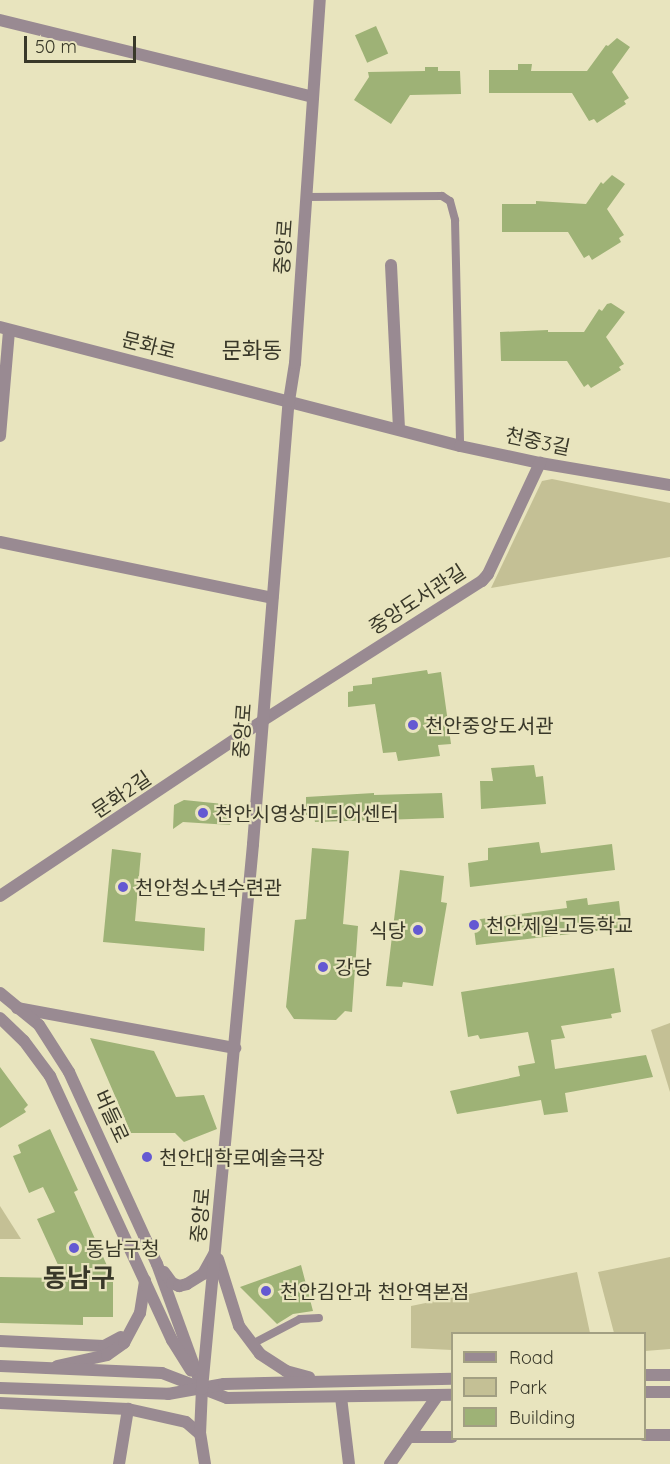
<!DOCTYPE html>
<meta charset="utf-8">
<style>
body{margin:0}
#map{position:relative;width:670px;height:1464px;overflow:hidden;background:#e8e4be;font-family:Quicksand,"Noto Sans KR",sans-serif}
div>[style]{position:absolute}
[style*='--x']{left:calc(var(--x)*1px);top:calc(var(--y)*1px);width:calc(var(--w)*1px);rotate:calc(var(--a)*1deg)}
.green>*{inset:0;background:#c4c095}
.building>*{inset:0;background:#9eb276;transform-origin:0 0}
.service>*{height:8px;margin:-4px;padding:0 4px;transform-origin:4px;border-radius:4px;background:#998a92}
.minor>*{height:12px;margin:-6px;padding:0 6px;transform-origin:6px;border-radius:6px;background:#998a92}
.tertiary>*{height:12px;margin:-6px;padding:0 6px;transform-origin:6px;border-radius:6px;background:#998a92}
.dots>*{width:16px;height:16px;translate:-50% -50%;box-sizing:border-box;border:3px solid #e8e4be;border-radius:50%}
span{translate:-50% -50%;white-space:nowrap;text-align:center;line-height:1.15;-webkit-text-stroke:4.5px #e8e4be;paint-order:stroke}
.street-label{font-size:20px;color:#393829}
.poi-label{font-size:20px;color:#393829}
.left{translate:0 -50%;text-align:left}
.right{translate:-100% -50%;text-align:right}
.quarter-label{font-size:22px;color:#393829}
.district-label{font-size:26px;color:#393829;font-weight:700}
.legend{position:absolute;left:451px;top:1332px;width:195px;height:108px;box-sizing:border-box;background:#e8e4be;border:2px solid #a29f82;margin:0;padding:8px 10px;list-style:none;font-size:18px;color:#393829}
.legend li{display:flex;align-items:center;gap:12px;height:30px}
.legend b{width:30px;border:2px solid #a29f82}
.scale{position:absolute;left:24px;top:36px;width:112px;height:27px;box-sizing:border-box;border:3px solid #393829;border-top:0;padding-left:8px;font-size:18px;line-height:21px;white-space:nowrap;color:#393829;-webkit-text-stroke:4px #e8e4be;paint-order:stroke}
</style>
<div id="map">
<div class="green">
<div style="clip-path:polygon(552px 479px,670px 503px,670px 557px,491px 588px,542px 481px)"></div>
<div style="clip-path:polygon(670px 1023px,670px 1092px,651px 1030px)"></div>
<div style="clip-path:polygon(0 1206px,21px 1239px,0 1239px)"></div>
<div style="clip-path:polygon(670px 1257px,670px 1349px,645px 1351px,644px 1334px,614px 1333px,598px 1272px)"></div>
<div style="clip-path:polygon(577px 1272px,590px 1333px,452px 1334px,452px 1350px,411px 1348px,411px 1306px)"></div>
</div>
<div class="building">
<div style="left:376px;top:26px;width:30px;height:23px;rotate:66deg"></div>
<div style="clip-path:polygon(617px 38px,630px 47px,612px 72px,629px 98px,624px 101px,626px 104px,597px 123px,594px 119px,589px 121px,572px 93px,489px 93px,489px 70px,518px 70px,518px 64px,532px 64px,531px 71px,587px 71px,606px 45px,608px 46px)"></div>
<div style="clip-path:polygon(425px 67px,438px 67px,438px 71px,460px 71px,461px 94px,410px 95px,391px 124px,354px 100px,369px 77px,368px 72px,425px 71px)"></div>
<div style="clip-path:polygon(612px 175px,625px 184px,607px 209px,624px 235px,619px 238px,621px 242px,592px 260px,589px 255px,584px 258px,568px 232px,502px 232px,502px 204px,536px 204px,536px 201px,586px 204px,601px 182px,603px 184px)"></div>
<div style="clip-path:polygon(611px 303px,625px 312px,606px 337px,624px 364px,619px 367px,621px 370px,591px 388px,588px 384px,584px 387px,567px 361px,501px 361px,500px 332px,548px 330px,548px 332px,584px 332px,599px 309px,602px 311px,607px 304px)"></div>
<div style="clip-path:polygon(427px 670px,428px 674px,441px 672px,451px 744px,438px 745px,440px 756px,398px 761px,396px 752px,383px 753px,375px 704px,348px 707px,348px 692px,353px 691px,353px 686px,372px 684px,372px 678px)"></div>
<div style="clip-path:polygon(534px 765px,536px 777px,543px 776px,546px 804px,481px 809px,480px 781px,493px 781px,491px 768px)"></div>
<div style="clip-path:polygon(374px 793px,374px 795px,442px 793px,444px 818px,315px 822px,314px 816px,306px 815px,306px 797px)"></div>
<div style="clip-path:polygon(184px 800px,233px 805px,230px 825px,183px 822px,173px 829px,174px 805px)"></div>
<div style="clip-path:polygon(539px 842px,541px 853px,612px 844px,615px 870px,470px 887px,468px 863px,488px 860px,488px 848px)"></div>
<div style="clip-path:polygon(312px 848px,349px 851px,343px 924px,358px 926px,352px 1012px,345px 1011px,336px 1020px,294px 1019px,286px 1007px,295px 920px,306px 919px)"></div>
<div style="clip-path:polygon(112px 849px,141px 853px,135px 921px,205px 928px,204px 951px,103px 942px)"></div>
<div style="clip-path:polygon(400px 870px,444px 876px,441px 902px,447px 903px,433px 986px,403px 982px,402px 987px,386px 986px)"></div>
<div style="clip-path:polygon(587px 898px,588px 905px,619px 901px,622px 928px,476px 945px,473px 920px,567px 908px,566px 901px)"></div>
<div style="clip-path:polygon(614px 968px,621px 1012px,611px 1014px,612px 1018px,561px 1026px,565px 1038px,551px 1040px,555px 1069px,646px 1055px,653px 1077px,565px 1093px,568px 1112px,544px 1115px,541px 1100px,457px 1114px,450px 1091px,520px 1076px,518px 1066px,535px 1063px,528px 1032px,480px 1039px,478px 1035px,468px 1037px,461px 992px)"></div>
<div style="clip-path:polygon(90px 1038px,154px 1051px,176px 1097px,204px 1095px,217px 1129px,184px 1142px,175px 1133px,131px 1133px)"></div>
<div style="clip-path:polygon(0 1067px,28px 1105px,24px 1109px,26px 1112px,0 1128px)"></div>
<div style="clip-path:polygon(50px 1129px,78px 1190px,74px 1192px,113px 1279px,113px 1317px,83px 1317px,83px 1325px,0 1323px,0 1277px,64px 1278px,37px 1219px,55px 1212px,43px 1187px,29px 1193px,13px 1156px,21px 1153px,18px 1145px)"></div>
<div style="clip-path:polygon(301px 1265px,313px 1311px,293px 1314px,277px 1324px,240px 1287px)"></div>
</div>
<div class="service">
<div style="--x:306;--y:197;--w:136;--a:-0.4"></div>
<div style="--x:442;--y:196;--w:9;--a:32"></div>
<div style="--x:450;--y:201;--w:20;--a:75"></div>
<div style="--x:455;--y:220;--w:226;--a:88.7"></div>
<div style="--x:252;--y:1344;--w:54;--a:-27.5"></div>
<div style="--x:300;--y:1319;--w:19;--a:-3"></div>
</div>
<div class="minor">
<div style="--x:0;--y:20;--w:322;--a:13.8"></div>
<div style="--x:391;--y:265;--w:164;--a:87.2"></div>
<div style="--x:0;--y:327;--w:475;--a:14.5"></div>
<div style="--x:460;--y:446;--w:82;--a:12"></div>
<div style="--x:540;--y:463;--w:132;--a:9.6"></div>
<div style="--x:0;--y:436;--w:106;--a:-85.1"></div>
<div style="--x:0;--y:542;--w:278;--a:11.6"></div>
<div style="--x:0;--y:896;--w:315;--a:-33.7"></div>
<div style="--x:262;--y:721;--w:261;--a:-32.5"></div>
<div style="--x:482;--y:581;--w:9;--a:-49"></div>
<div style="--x:488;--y:574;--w:123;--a:-64.9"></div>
<div style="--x:17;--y:1008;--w:222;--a:10.4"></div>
<div style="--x:0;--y:1341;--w:104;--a:2.8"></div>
<div style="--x:104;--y:1346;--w:19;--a:-28"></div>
<div style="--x:57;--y:1366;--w:51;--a:-12.4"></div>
<div style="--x:107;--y:1355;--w:21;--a:-35"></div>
<div style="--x:124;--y:1343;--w:34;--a:-62"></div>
<div style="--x:140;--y:1313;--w:33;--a:-81"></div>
<div style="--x:341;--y:1397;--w:67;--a:83.2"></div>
<div style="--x:0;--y:1403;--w:128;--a:2.7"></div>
<div style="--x:128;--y:1409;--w:59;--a:12.6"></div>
<div style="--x:186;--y:1422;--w:18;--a:41"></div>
<div style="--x:644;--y:1435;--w:26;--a:0"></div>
<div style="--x:409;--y:1437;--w:43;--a:0"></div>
<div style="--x:119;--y:1464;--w:56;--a:-80.7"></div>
<div style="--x:390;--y:1464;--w:84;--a:-55.2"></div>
</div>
<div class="tertiary">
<div style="--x:0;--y:993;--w:50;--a:39.4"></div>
<div style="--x:39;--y:1025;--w:56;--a:57.4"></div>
<div style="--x:69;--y:1072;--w:211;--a:65.4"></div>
<div style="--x:157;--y:1264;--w:129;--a:70"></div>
<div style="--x:0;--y:1018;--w:33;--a:44"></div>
<div style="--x:24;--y:1041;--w:44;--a:53.4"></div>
<div style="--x:50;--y:1076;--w:291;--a:65.2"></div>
<div style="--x:172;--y:1340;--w:36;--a:58"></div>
<div style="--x:218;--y:1259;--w:70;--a:72.6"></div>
<div style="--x:239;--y:1326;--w:35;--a:53"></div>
<div style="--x:260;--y:1354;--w:31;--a:33"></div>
<div style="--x:286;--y:1371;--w:24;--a:15"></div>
<div style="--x:164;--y:1272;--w:14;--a:54"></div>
<div style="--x:172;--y:1283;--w:8;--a:23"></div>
<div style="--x:179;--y:1286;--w:8;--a:-14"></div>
<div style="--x:187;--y:1284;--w:19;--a:-32"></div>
<div style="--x:203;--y:1274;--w:23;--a:-61"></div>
<div style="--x:0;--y:1366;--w:162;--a:2.5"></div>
<div style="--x:162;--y:1373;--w:70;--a:21"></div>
<div style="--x:227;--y:1398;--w:225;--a:-0.8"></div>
<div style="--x:644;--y:1375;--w:26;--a:0"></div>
<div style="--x:0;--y:1388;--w:168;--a:2"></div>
<div style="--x:168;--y:1394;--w:57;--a:-10.1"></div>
<div style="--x:224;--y:1384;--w:228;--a:-1.3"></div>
<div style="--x:644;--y:1392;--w:26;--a:0"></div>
<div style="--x:205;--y:1464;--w:30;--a:-99"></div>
<div style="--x:200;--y:1434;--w:45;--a:-87.5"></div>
<div style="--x:202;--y:1389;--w:547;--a:-84.65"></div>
<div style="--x:253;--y:844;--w:444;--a:-85.4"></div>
<div style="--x:289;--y:401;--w:38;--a:-81"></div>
<div style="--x:295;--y:363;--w:364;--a:-86.1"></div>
</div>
<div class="dots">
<div style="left:413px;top:725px;background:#6459d2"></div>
<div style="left:203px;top:813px;background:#6459d2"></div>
<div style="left:123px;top:887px;background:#6459d2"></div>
<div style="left:474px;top:925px;background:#6459d2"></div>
<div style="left:418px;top:930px;background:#6459d2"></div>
<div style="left:323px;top:967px;background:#6459d2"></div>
<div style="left:147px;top:1157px;background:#6459d2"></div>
<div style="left:74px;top:1248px;background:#6459d2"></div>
<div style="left:266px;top:1291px;background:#6459d2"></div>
</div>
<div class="street-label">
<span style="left:283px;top:247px;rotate:-86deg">중앙로</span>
<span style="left:149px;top:345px;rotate:14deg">문화로</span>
<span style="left:538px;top:441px;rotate:12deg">천중3길</span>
<span style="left:417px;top:599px;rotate:-33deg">중앙도서관길</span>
<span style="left:242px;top:731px;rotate:-86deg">중앙로</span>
<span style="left:121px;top:794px;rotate:-34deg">문화2길</span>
<span style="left:112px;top:1116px;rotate:65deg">버들로</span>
<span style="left:200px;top:1215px;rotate:-85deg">중앙로</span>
</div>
<div class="poi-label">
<span class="left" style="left:425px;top:725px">천안중앙도서관</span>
<span class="left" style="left:215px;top:813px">천안시영상미디어센터</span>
<span class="left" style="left:135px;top:887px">천안청소년수련관</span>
<span class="left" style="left:486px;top:925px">천안제일고등학교</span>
<span class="right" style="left:406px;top:930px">식당</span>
<span class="left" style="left:335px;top:967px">강당</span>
<span class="left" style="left:159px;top:1157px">천안대학로예술극장</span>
<span class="left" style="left:86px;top:1248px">동남구청</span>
<span class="left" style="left:280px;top:1291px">천안김안과 천안역본점</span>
</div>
<div class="quarter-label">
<span style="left:252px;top:351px">문화동</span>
</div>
<div class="district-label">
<span style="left:79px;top:1278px">동남구</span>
</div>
<ul class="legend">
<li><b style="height:8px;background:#998a92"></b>Road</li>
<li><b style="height:16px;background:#c4c095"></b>Park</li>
<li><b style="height:16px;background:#9eb276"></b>Building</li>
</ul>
<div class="scale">50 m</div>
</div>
